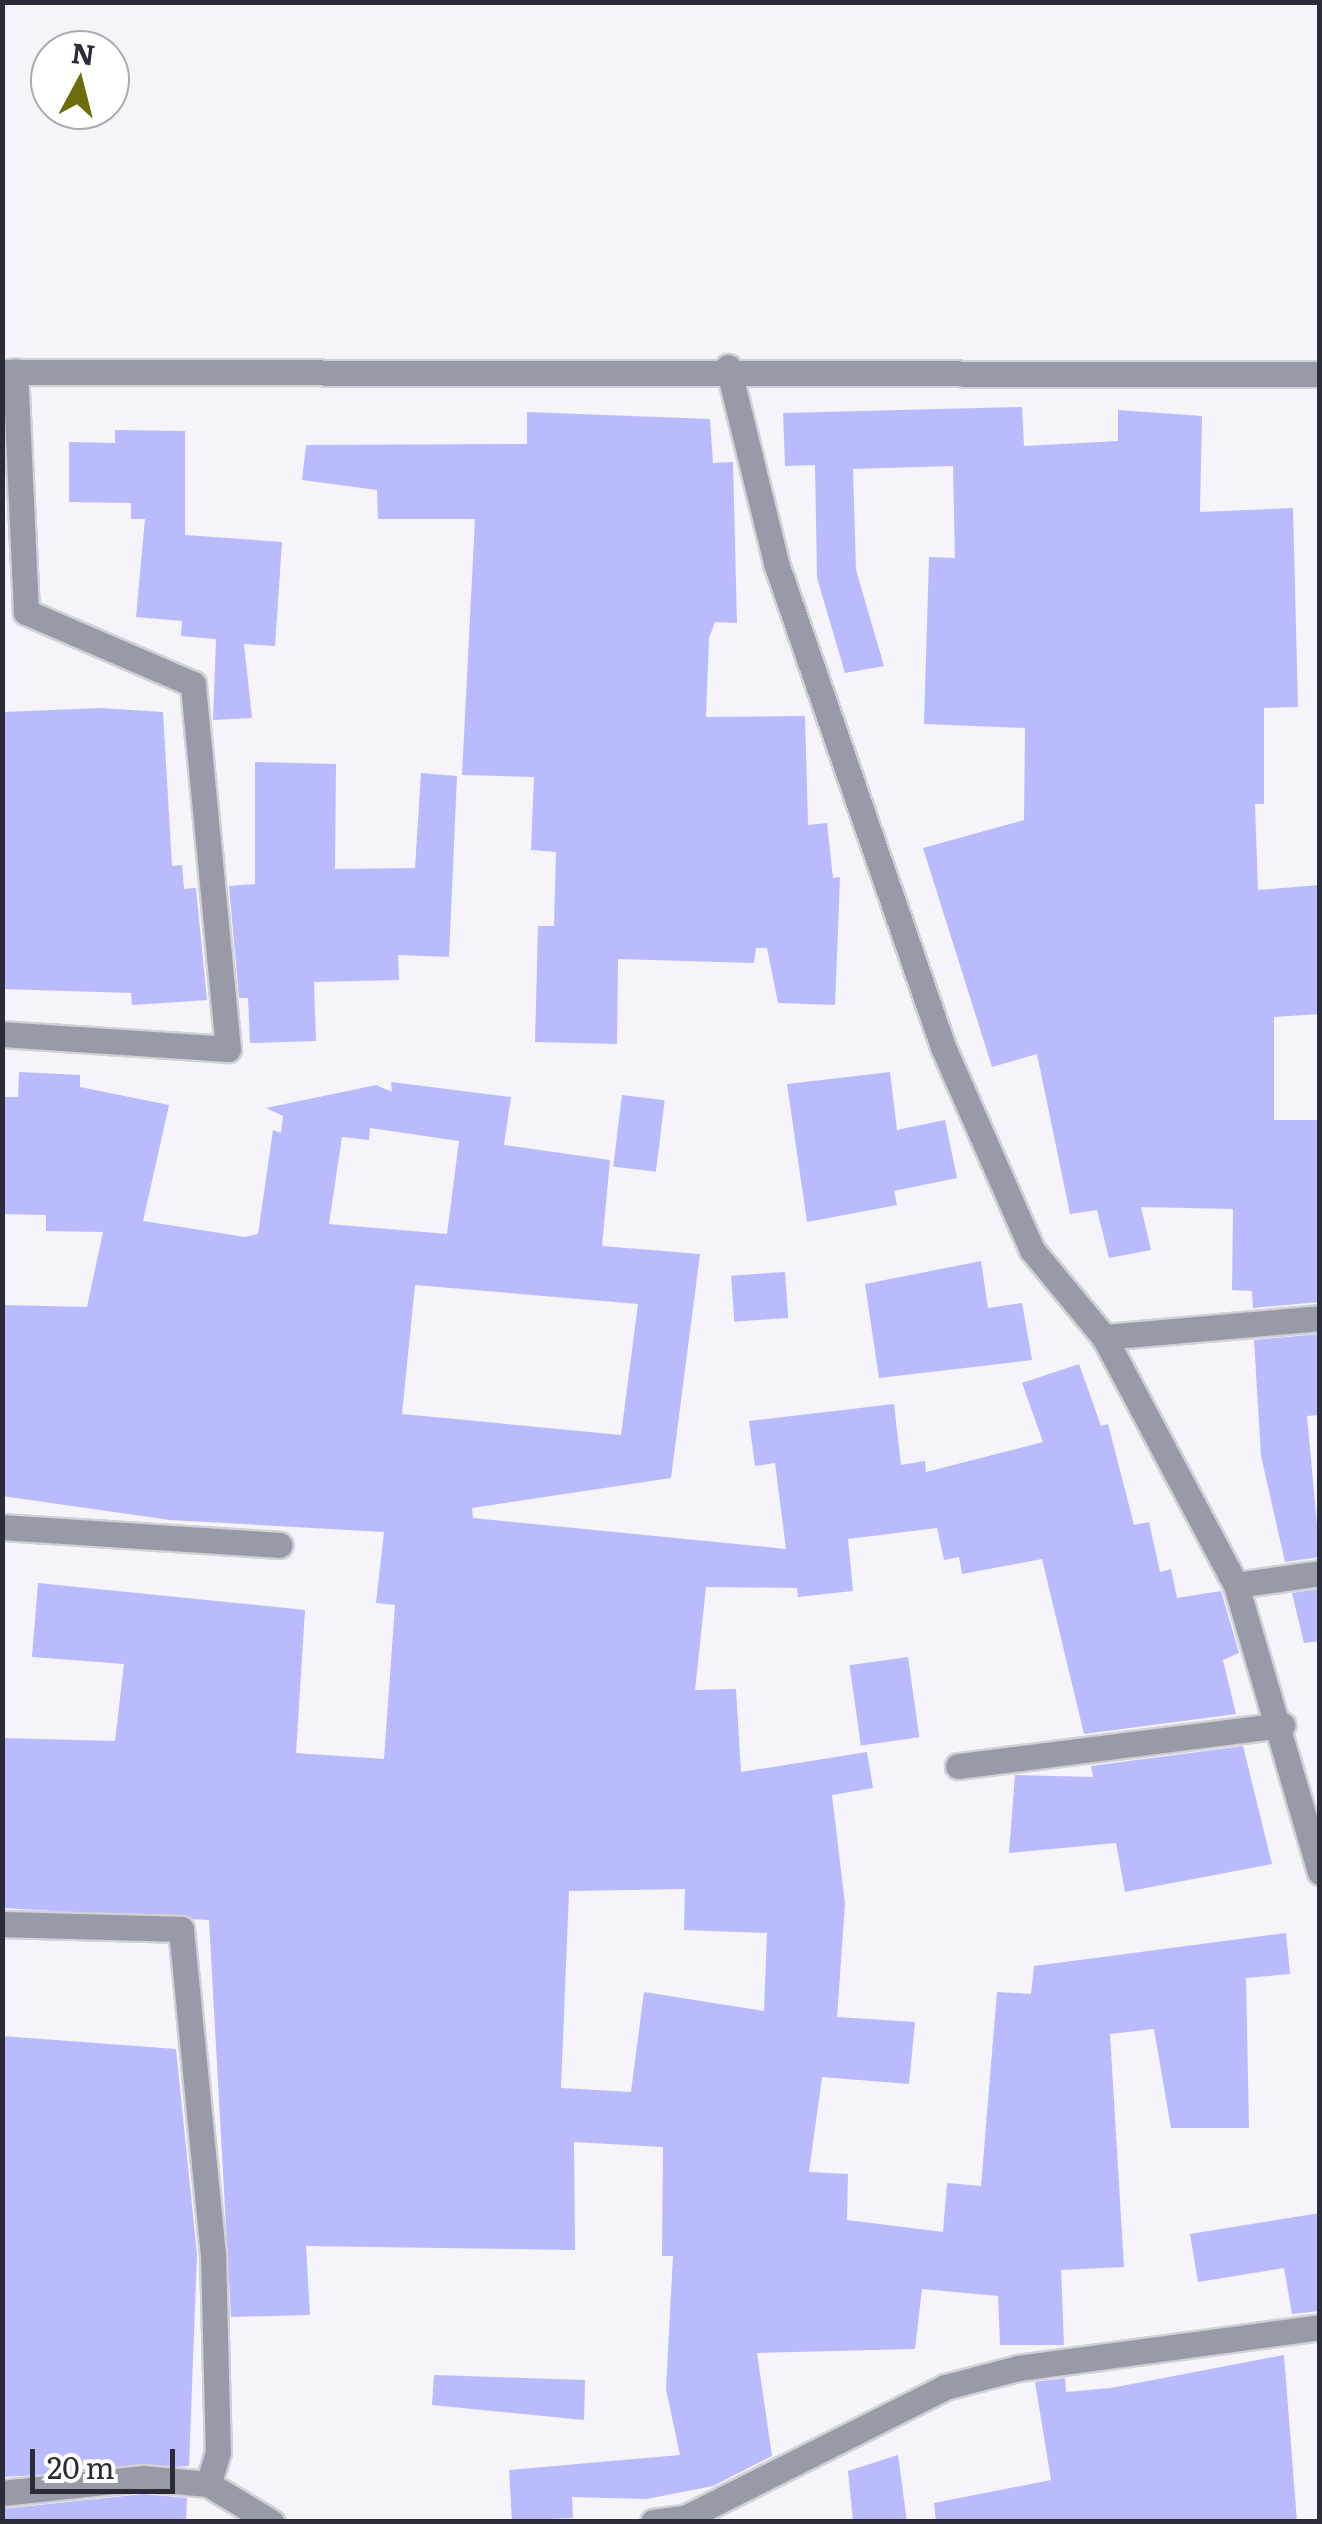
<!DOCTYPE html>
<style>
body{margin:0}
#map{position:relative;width:1322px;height:2524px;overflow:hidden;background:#f4f4fa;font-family:Literata,serif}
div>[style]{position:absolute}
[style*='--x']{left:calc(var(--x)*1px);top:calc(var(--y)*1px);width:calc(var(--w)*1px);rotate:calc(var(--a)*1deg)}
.building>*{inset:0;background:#babaff;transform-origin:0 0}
.roads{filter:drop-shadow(2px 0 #d0d0d7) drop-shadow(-2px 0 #d0d0d7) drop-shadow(0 2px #d0d0d7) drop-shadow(0 -2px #d0d0d7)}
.minor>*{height:25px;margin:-12.5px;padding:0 12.5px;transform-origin:12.5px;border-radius:12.5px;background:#999aa7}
span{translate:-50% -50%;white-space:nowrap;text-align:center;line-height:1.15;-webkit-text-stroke:8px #fff;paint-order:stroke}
.frame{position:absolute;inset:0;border:5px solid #2c2c38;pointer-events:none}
.north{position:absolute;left:30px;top:30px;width:100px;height:100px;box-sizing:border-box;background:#fff;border:2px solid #ababaf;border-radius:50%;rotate:7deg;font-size:28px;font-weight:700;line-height:40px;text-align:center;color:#2c2c38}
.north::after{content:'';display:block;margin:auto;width:35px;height:45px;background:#6d6d0d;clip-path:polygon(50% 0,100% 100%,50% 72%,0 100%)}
.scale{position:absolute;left:30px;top:2449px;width:145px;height:45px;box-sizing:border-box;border:5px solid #2c2c38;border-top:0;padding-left:12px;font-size:30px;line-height:35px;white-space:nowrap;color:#2c2c38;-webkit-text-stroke:8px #fff;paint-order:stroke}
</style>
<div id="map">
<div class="building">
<div style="clip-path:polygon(1022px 407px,1024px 446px,1118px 441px,1118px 410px,1202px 416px,1200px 512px,1293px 508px,1298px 707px,1264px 708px,1264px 804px,1255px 804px,1258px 890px,1320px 885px,1320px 1014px,1274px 1017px,1274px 1120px,1320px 1120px,1320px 1302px,1253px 1308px,1252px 1291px,1232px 1290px,1233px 1209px,1141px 1207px,1151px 1250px,1109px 1258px,1097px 1210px,1070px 1214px,1037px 1054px,992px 1067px,923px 848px,1024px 820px,1025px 728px,924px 724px,929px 557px,955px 558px,953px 466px,853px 469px,856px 570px,884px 666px,845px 673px,817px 578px,815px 465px,785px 466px,783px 413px)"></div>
<div style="clip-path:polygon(527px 412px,710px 419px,713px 463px,733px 462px,737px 623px,715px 622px,709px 638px,706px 717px,805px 716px,808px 825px,827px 823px,833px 878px,840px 877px,835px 1005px,778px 1003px,767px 948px,756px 948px,754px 963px,618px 959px,617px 1044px,535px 1042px,538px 926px,554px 926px,556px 852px,531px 850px,534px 777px,462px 775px,475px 519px,378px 519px,377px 490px,302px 480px,306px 445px,527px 444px)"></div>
<div style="clip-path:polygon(115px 430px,185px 431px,185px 535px,282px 542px,275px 646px,244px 644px,252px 718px,213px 720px,216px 639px,181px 636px,182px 621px,136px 617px,145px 519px,131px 519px,131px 503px,69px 502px,69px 442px,115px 443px)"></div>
<div style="clip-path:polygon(100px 708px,163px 712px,172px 866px,182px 865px,184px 889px,196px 888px,207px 1000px,132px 1005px,131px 993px,2px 989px,4px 712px)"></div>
<div style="clip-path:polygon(255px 762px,336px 764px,335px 869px,415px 868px,421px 773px,457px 776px,449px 957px,398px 955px,399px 980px,314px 982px,316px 1041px,250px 1043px,248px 998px,239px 998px,229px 886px,255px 884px)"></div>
<div style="clip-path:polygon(evenodd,19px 1072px,80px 1075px,80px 1087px,169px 1105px,143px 1221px,245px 1237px,258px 1234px,273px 1130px,281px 1133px,283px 1116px,266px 1108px,376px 1085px,392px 1092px,391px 1082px,511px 1097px,504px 1145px,610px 1160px,602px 1246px,700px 1254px,671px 1478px,472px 1508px,473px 1518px,786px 1549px,775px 1463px,755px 1466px,749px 1421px,894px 1404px,901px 1465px,925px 1461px,926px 1472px,1043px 1442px,1022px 1383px,1079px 1364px,1101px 1426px,1108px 1424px,1134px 1525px,1149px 1522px,1160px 1572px,1171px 1569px,1177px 1598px,1221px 1591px,1239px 1653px,1223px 1660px,1236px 1714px,1084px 1734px,1042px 1559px,962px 1574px,959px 1557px,944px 1560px,937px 1528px,848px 1539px,853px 1591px,798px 1597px,797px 1588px,706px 1587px,695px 1690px,736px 1689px,741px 1772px,867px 1752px,873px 1788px,832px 1795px,845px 1904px,837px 2017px,915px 2022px,909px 2084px,822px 2077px,809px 2172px,848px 2174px,847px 2220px,943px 2232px,947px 2183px,981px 2186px,997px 1992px,1031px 1994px,1034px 1966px,1286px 1933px,1290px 1974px,1246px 1978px,1249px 2128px,1171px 2128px,1154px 2029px,1110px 2034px,1124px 2267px,1061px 2270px,1064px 2345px,1000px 2345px,998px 2296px,922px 2289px,915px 2349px,757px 2353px,772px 2456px,713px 2486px,646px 2499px,572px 2497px,573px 2518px,512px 2521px,509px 2470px,680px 2455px,666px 2389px,673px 2256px,662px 2256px,663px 2147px,574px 2142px,575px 2250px,306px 2246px,310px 2315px,231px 2317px,209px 1920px,2px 1908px,2px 1738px,115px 1741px,124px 1664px,32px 1657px,38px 1583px,305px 1610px,296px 1753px,384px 1759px,395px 1605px,376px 1603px,384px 1532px,170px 1520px,2px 1496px,2px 1305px,87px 1307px,103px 1232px,46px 1231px,46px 1215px,2px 1214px,2px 1097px,18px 1097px,19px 1072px,370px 1128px,459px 1141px,447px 1234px,329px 1224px,342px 1137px,369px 1140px,370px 1128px,19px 1072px,415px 1285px,638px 1304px,621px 1435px,402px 1414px,415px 1285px,19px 1072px,685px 1889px,684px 1930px,767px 1933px,764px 2011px,644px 1992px,631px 2092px,561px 2088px,569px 1891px,685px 1889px)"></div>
<div style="clip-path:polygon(890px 1072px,897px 1130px,945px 1120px,957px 1178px,894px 1191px,897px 1205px,807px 1222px,787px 1084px)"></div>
<div style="left:622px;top:1095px;width:43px;height:72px;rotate:7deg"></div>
<div style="clip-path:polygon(981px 1261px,988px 1308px,1022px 1303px,1032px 1360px,879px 1378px,865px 1284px)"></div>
<div style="left:785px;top:1272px;width:46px;height:54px;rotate:86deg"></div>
<div style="clip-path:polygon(1320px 1334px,1320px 1415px,1307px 1416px,1320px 1557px,1285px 1562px,1261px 1456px,1254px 1340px)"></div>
<div style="clip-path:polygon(1320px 1589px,1320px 1641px,1304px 1643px,1292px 1593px)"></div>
<div style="left:908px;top:1657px;width:81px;height:59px;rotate:82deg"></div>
<div style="clip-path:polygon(1243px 1746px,1272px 1864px,1125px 1892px,1116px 1843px,1009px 1853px,1015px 1775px,1093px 1777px,1091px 1766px)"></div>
<div style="clip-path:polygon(2px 2036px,176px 2049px,197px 2254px,189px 2466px,2px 2477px)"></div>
<div style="clip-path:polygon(1320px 2213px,1320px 2311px,1292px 2314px,1284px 2268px,1198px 2282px,1190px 2234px)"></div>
<div style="clip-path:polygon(1284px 2355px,1297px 2522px,936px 2522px,934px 2503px,1051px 2480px,1035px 2382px,1065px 2378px,1066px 2392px,1111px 2388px)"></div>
<div style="clip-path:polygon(434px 2375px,585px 2380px,584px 2420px,432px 2405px)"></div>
<div style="clip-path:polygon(898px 2455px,907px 2522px,853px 2522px,848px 2471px)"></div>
<div style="clip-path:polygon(143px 2494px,187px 2498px,186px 2522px,2px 2522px,2px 2509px)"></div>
</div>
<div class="roads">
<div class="minor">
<div style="--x:728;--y:367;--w:202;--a:76.2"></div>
<div style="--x:776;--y:563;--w:512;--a:70.96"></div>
<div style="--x:943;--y:1047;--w:222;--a:66.3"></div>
<div style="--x:1032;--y:1250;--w:113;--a:50.4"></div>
<div style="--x:1104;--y:1337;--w:281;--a:62"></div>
<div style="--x:1236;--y:1585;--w:299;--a:73.7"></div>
<div style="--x:2;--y:372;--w:1318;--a:0.09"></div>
<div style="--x:2;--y:1034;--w:226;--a:3.8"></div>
<div style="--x:228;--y:1049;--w:367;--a:-95.5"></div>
<div style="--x:193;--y:684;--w:182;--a:-156.7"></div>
<div style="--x:26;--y:612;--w:241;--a:-92.6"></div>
<div style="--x:1104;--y:1337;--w:217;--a:-5"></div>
<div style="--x:2;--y:1527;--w:278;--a:3.7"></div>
<div style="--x:1236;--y:1585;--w:85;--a:-8.1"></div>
<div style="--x:958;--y:1766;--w:327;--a:-7.2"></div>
<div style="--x:2;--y:1924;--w:179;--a:1.6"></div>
<div style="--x:181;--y:1929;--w:326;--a:84.4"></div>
<div style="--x:213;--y:2253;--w:199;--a:88.6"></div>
<div style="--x:218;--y:2452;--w:34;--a:107"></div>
<div style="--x:2;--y:2493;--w:142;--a:-6.1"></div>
<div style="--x:143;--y:2478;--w:65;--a:5.3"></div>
<div style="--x:208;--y:2484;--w:74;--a:31.1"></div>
<div style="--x:653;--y:2522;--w:34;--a:-8"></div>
<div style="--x:687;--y:2517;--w:289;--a:-26.7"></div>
<div style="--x:945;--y:2387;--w:75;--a:-14.6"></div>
<div style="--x:1018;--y:2368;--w:305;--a:-7.7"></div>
</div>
</div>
<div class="frame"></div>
<div class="north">N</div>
<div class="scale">20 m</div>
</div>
